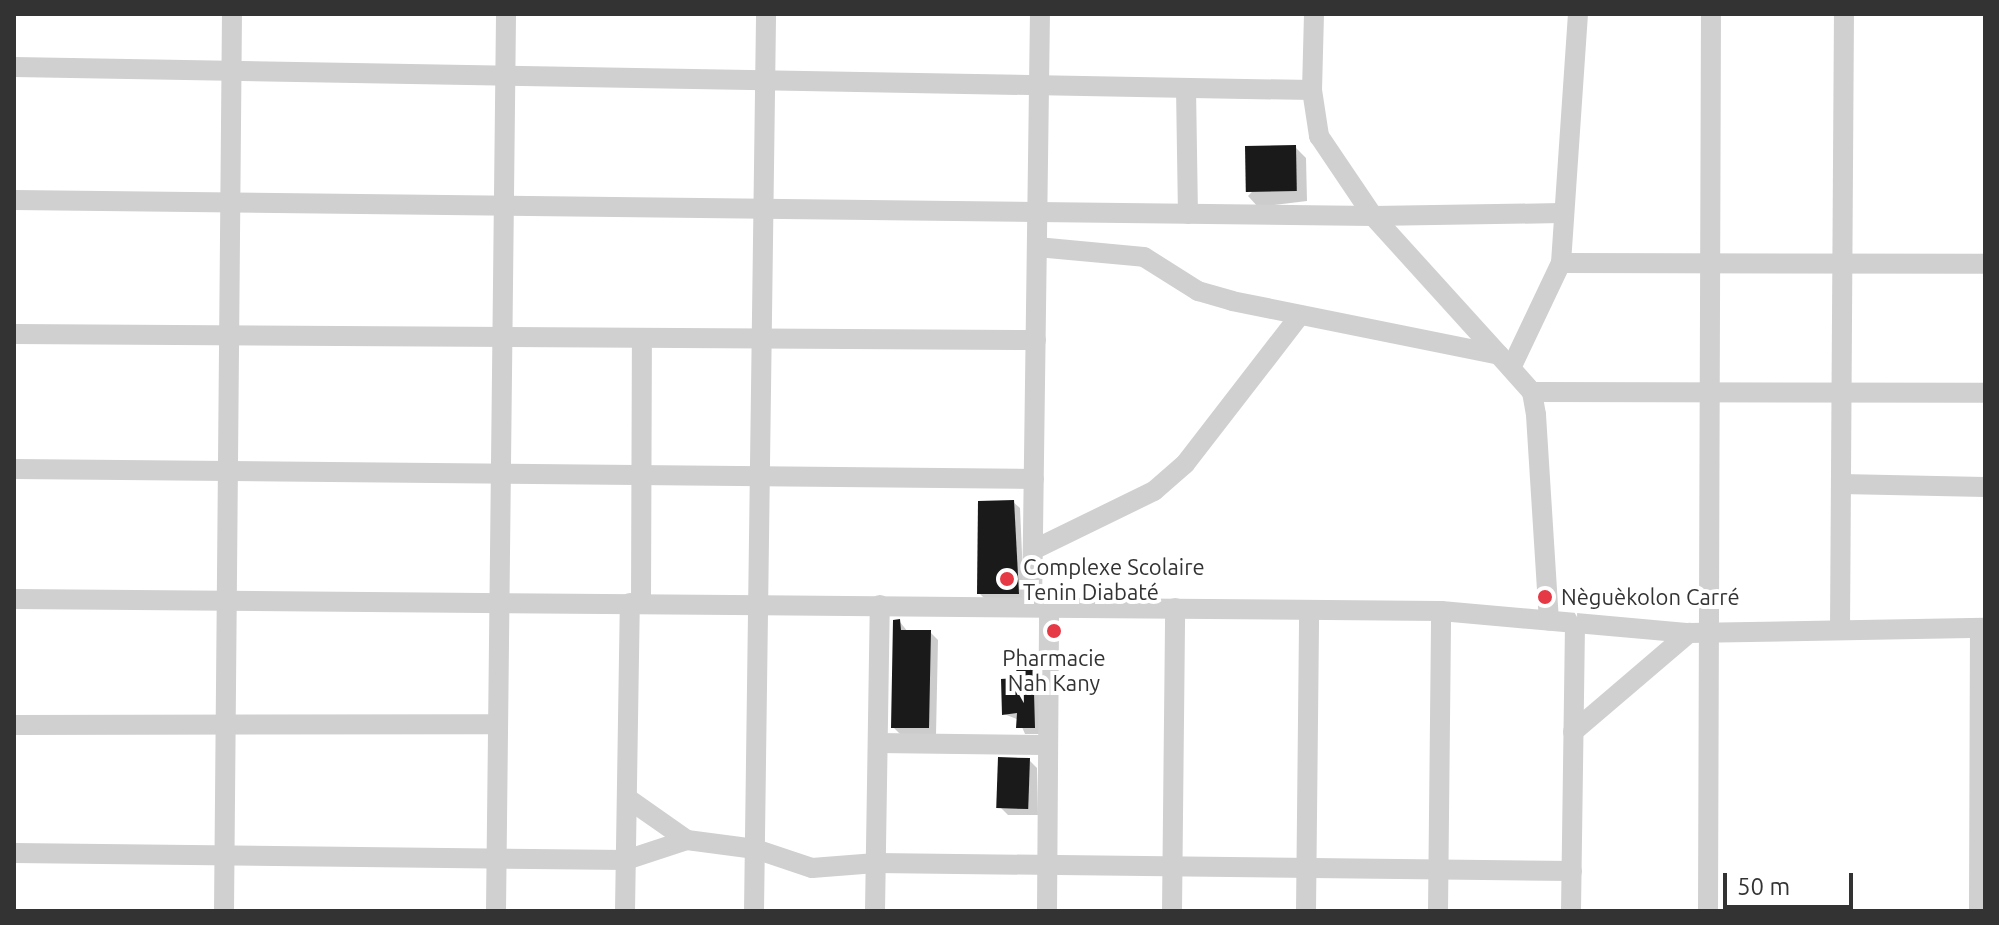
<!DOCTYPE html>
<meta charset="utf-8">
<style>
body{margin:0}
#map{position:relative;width:1999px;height:925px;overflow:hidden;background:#fff;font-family:Ubuntu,sans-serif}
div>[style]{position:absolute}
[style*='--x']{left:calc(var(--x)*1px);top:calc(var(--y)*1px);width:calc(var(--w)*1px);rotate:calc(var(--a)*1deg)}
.shadow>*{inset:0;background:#0003}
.building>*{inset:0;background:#1a1a1a;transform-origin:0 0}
.minor>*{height:20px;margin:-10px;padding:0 10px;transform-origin:10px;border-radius:10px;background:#d0d0d0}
.dots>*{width:22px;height:22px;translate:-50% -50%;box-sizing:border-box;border:4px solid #fff;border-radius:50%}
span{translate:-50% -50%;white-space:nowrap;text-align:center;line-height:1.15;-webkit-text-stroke:8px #fff;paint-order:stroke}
.poi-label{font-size:22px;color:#333}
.left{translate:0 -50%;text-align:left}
.frame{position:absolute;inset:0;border:16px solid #333;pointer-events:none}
.scale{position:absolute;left:1723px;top:873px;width:130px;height:36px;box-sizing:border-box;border:4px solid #333;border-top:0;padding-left:10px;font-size:24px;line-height:28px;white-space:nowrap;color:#333;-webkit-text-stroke:6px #fff;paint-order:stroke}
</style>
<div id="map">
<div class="shadow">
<div style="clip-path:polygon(1295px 147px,1306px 158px,1307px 201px,1258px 207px,1248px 196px)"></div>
<div style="clip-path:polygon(1013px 502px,1020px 508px,1024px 600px,985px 599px,979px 593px)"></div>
<div style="clip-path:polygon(900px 622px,908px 632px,930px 632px,938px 640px,936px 735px,901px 735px,893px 727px)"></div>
<div style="clip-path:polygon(1032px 658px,1039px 665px,1041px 734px,1025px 734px,1019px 720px,1004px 714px)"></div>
<div style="clip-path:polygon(1029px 760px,1037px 768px,1038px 815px,1008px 815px,1000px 807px)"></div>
</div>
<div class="building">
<div style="left:1296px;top:145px;width:46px;height:51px;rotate:89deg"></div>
<div style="clip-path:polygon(1014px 500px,1019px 594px,977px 594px,978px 501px)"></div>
<div style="clip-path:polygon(900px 619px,901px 630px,931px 630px,929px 728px,891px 728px,893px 620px)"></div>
<div style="clip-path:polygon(1017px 655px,1033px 656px,1035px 728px,1016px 728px,1017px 713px,1002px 715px,1001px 679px,1016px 678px)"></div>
<div style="left:998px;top:757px;width:32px;height:51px;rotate:2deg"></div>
</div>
<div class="minor">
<div style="--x:1314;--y:14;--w:76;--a:91.5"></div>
<div style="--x:1312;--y:90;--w:47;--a:81.3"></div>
<div style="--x:1319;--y:136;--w:97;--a:56"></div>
<div style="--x:1373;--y:216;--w:188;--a:47.8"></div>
<div style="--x:14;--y:67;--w:1298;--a:1.02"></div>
<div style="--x:1186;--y:88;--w:126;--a:89.1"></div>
<div style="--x:14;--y:200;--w:1359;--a:0.67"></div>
<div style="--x:1373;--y:216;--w:188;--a:-0.9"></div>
<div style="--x:1037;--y:247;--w:107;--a:5.3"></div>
<div style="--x:1144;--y:257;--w:64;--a:32.2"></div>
<div style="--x:1198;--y:291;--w:35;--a:16"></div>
<div style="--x:1232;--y:301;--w:272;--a:11.4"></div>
<div style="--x:1499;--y:355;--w:50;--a:48.3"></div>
<div style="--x:1532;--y:392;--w:23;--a:80"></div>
<div style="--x:1536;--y:415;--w:206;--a:86.4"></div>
<div style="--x:1561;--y:263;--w:424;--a:0.1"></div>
<div style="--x:14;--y:334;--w:1022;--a:0.34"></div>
<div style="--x:1512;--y:366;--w:114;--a:-64.6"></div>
<div style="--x:1561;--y:263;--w:250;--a:-86.1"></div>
<div style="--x:1532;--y:392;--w:453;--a:0.1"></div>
<div style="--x:14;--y:469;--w:1020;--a:0.56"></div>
<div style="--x:1841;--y:484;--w:144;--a:1.2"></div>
<div style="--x:1033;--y:550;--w:135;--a:-26"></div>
<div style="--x:1154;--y:491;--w:41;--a:-41.1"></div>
<div style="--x:1185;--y:464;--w:188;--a:-52.3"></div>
<div style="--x:14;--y:599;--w:1427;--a:0.48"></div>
<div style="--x:1441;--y:611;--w:249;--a:5.1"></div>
<div style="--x:1689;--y:633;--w:296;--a:-1"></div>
<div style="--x:641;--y:603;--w:265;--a:-89.8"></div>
<div style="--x:1032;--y:607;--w:593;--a:-89.23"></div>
<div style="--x:1840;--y:629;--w:615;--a:-89.63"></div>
<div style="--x:14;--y:725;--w:484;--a:-0.1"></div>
<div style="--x:1573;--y:732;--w:153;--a:-40.5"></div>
<div style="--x:878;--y:743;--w:170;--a:0.7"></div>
<div style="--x:627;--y:798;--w:73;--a:35"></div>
<div style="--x:14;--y:853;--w:612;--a:0.66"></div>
<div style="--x:626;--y:860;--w:64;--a:-18.2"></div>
<div style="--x:687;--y:840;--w:69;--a:7.5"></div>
<div style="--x:755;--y:849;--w:60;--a:18.4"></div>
<div style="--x:812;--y:868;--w:64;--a:-4.5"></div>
<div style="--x:876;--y:863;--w:696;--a:0.66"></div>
<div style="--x:224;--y:911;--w:897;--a:-89.49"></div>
<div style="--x:496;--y:911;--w:897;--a:-89.36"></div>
<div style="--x:625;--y:911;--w:308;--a:-89.1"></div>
<div style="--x:754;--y:911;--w:897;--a:-89.23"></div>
<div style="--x:875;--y:911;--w:306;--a:-89.1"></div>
<div style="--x:1047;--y:911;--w:304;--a:-89.6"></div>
<div style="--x:1172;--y:911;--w:303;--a:-89.4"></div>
<div style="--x:1306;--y:911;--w:301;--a:-89.4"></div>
<div style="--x:1438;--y:911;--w:300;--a:-89.4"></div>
<div style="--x:1571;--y:911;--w:286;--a:-89.2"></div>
<div style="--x:1708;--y:911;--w:897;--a:-89.81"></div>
<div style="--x:1979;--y:911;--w:283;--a:-89.8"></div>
</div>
<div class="dots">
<div style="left:1007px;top:579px;background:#e63946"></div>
<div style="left:1545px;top:597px;background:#e63946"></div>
<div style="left:1054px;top:631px;background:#e63946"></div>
</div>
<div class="poi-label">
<span class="left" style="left:1023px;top:579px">Complexe Scolaire<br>Tenin Diabaté</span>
<span class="left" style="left:1561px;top:597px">Nèguèkolon Carré</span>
<span style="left:1054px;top:670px">Pharmacie<br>Nah Kany</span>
</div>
<div class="frame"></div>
<div class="scale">50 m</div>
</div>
